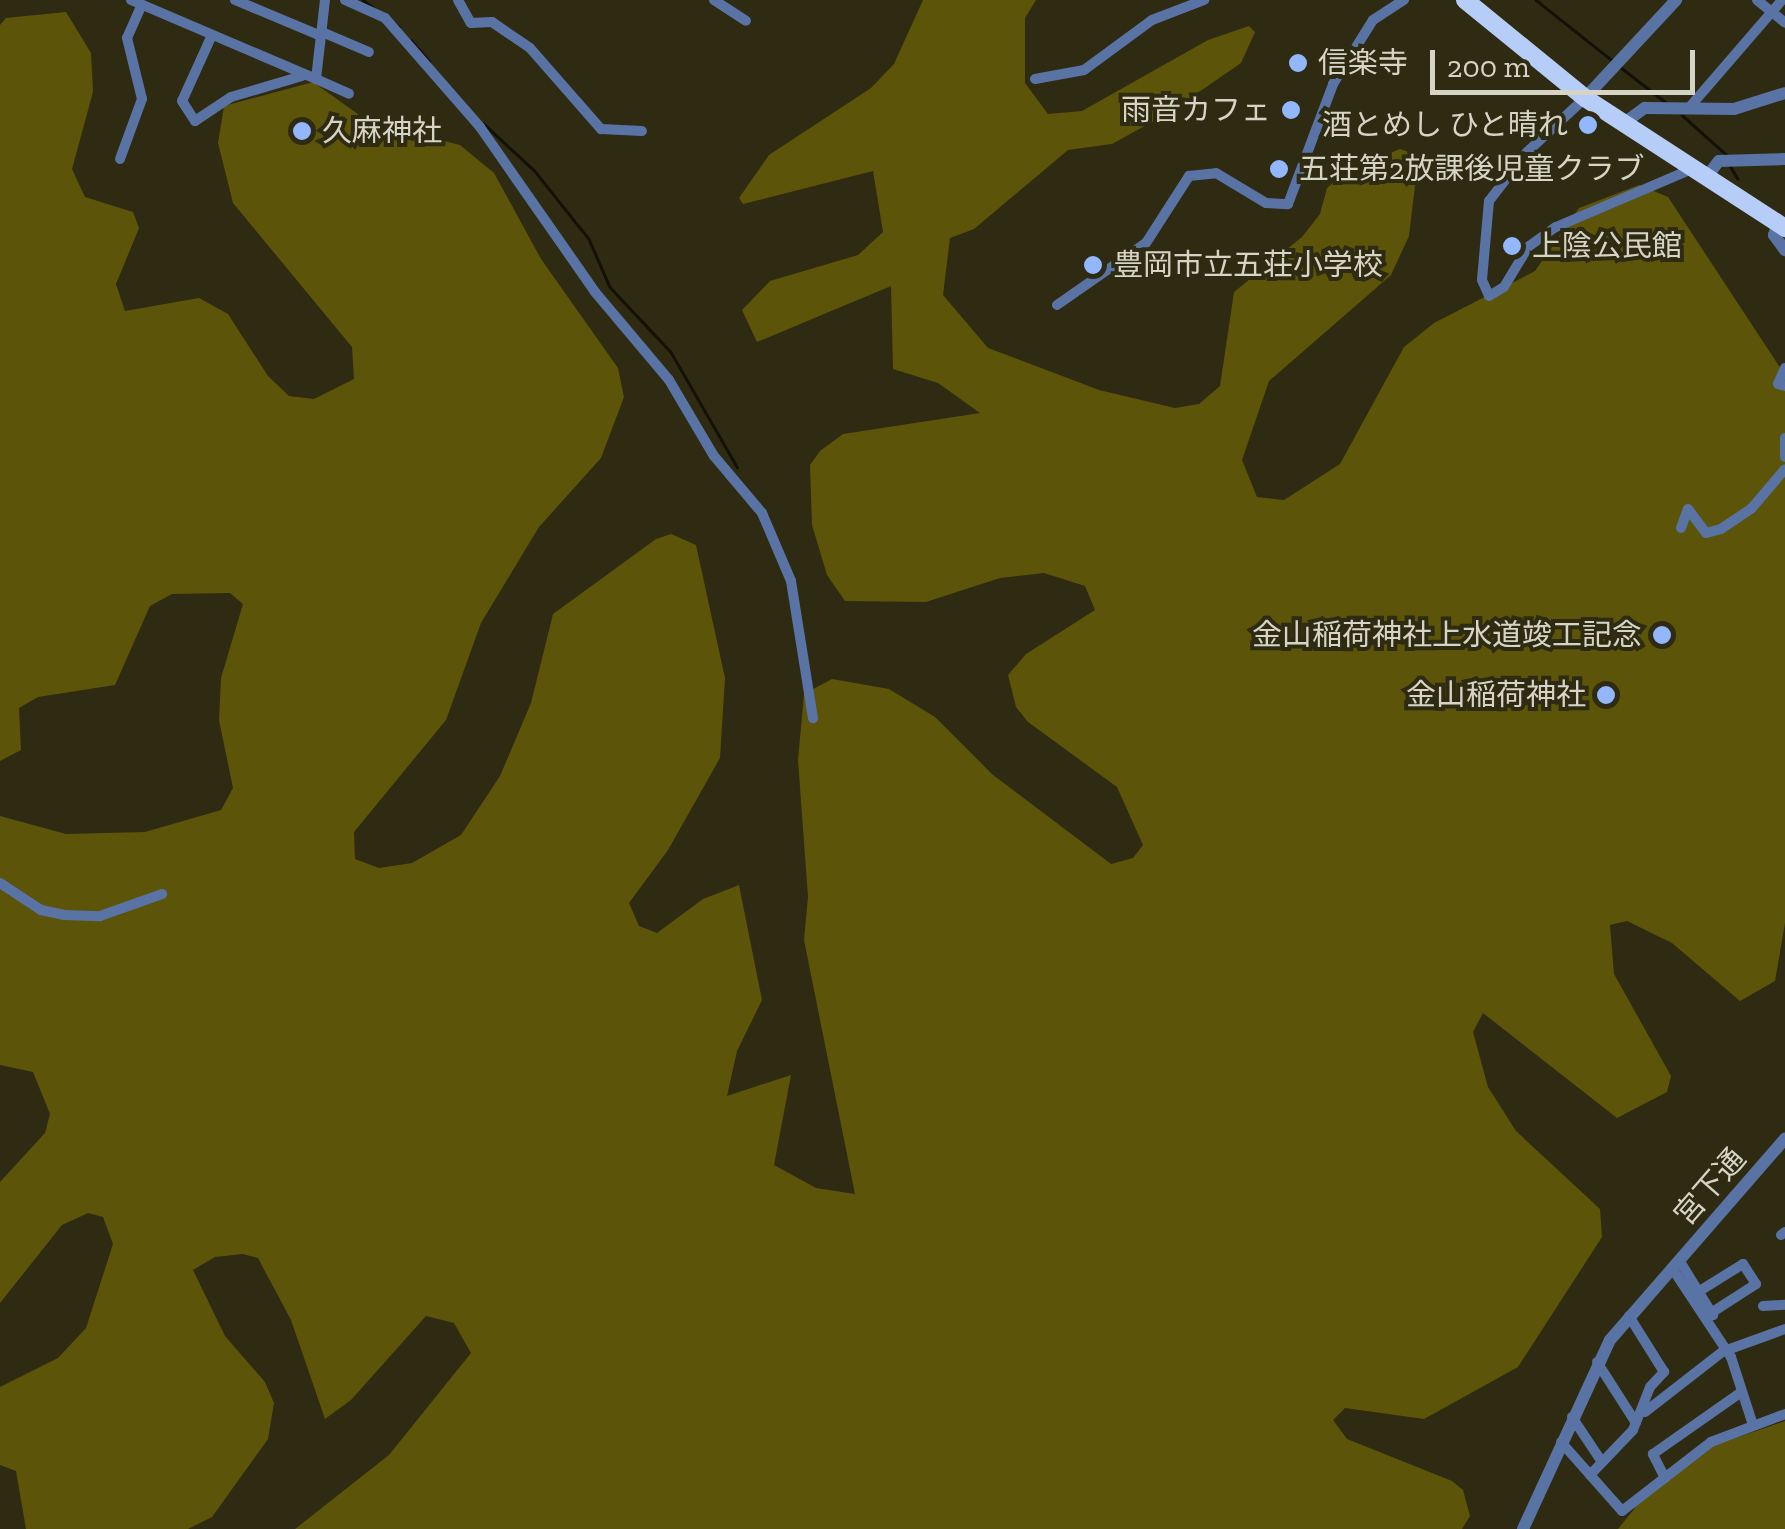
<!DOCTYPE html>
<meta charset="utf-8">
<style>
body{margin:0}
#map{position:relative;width:1785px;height:1529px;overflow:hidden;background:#2e2b12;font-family:"Zilla Slab","Noto Sans JP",serif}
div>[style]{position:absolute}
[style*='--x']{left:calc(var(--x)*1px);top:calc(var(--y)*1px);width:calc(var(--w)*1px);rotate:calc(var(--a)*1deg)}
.green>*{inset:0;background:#5c5409}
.stream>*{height:2.5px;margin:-1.25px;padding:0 1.25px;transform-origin:1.25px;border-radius:1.25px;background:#131105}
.minor>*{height:10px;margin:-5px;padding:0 5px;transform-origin:5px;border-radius:5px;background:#5a73a5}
.tertiary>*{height:12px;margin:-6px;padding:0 6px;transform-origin:6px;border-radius:6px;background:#5a73a5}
.trunk>*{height:18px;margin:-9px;padding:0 9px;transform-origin:9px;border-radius:9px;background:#b6cdf8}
.dots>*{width:28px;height:28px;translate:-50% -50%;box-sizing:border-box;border:5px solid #2e2b12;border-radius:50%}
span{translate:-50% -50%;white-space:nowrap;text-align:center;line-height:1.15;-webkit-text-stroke:8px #2e2b12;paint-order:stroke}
.poi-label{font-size:30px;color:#d5d4c5}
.left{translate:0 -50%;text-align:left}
.right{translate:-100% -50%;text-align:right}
.street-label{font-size:30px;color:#d5d4c5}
.scale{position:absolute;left:1430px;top:50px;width:265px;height:45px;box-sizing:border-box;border:5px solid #d5d4c5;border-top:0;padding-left:12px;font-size:30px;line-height:35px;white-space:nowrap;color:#d5d4c5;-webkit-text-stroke:8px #2e2b12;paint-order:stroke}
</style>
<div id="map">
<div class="green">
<div style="clip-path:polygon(923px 0,1036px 0,1025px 18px,1025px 83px,1048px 114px,1082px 111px,1208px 40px,1249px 26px,1255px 32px,1241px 63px,1170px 112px,1112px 144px,1068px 150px,974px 229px,950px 238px,943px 295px,988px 348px,1099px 390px,1175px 408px,1199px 404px,1220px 386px,1234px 292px,1302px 237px,1320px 214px,1327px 188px,1348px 170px,1400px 149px,1412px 153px,1417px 169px,1409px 236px,1391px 275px,1269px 381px,1242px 460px,1257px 497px,1284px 500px,1340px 464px,1404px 347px,1434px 323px,1535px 271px,1579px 208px,1639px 185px,1668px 197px,1785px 375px,1785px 923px,1775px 981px,1740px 1001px,1672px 943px,1627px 921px,1610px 925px,1614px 974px,1671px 1076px,1667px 1092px,1617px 1118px,1483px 1013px,1473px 1032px,1488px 1087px,1516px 1131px,1600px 1209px,1602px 1237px,1518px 1367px,1424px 1419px,1345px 1408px,1333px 1420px,1347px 1439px,1452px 1481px,1463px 1490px,1470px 1516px,1462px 1529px,295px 1529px,389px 1455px,471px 1353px,454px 1323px,426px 1316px,351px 1400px,325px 1419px,291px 1320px,258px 1258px,243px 1254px,215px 1257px,193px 1270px,225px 1336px,265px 1382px,274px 1403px,268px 1439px,212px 1517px,188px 1529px,26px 1529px,16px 1471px,0 1465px,0 1387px,58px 1358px,86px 1328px,113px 1244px,103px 1217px,88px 1213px,62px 1225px,0 1303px,0 1182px,45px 1133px,50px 1114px,33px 1072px,0 1065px,0 816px,66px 834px,145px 832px,221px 810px,233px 788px,219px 720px,221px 678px,243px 604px,230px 593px,172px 594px,150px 606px,115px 685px,38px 697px,19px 708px,21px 750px,0 761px,0 25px,6px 18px,66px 12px,91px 53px,93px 92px,72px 169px,85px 197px,133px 212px,139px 228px,116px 284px,125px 311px,199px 298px,228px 314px,268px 376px,289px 396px,314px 399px,354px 379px,352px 347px,233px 203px,218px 143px,224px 106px,313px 82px,369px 122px,460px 145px,494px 173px,541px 259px,618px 368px,624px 397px,601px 458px,539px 527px,481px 623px,446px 720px,354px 832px,355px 859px,379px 868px,412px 863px,461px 835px,500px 776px,531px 703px,553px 614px,656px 539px,671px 534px,696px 545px,725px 678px,720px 758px,668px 850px,629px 903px,639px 926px,657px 933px,703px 899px,739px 885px,762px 1000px,737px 1051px,727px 1096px,791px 1075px,774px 1165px,816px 1188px,855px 1194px,804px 940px,808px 897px,798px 760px,804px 694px,832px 679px,889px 689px,935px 717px,993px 775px,1111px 864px,1133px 858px,1143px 845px,1117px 787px,1028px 722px,1016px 707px,1008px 675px,1026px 654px,1095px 610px,1085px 586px,1044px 573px,1000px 578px,926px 602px,845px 601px,827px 575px,812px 525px,810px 465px,820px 451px,843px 434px,980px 413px,938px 383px,893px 369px,891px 286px,757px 342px,742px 310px,770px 281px,858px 255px,883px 232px,873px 171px,743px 204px,739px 198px,769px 155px,871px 88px,894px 64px)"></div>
<div style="clip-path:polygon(1785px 1421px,1785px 1529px,1618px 1529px,1639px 1503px,1713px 1446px)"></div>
</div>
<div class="stream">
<div style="--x:363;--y:0;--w:45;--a:36.9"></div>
<div style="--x:1536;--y:0;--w:98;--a:38.4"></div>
<div style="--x:411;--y:40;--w:28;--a:49"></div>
<div style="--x:1619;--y:66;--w:62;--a:37.8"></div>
<div style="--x:1682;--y:115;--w:62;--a:41.7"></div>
<div style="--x:483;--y:123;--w:69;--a:42.7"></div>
<div style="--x:534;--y:170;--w:88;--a:51.4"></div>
<div style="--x:589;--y:239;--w:52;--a:66.4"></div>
<div style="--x:610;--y:287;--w:89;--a:46.8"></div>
<div style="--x:671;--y:352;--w:133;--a:60.1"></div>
<div style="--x:1729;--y:164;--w:17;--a:59"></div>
</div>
<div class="minor">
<div style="--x:131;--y:0;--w:201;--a:23.1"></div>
<div style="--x:316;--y:79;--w:80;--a:-83.5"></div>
<div style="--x:235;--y:0;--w:93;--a:22.7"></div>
<div style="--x:345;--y:0;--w:44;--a:24.2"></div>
<div style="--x:385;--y:18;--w:145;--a:48.9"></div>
<div style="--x:480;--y:127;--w:201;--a:55.1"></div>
<div style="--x:595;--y:292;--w:115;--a:49.9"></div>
<div style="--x:669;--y:380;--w:88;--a:59.4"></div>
<div style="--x:714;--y:456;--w:75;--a:49.9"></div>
<div style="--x:762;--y:513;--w:74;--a:66.9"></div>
<div style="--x:791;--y:581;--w:139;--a:80.9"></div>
<div style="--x:458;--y:0;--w:26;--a:61"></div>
<div style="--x:471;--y:23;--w:21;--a:-3"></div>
<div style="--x:492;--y:22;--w:46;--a:34.4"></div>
<div style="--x:530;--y:48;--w:108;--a:48.8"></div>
<div style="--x:601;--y:129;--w:41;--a:2.8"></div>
<div style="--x:714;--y:0;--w:38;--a:33"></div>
<div style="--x:1757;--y:0;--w:36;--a:39"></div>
<div style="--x:322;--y:32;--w:51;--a:23.1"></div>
<div style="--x:212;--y:35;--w:72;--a:114.4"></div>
<div style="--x:182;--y:101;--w:24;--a:57"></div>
<div style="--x:195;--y:121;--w:43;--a:-33.7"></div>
<div style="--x:231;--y:97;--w:74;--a:-16.5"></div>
<div style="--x:316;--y:79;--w:36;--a:24"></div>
<div style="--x:1035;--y:79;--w:50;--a:-10.4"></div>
<div style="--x:1084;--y:70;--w:84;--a:-36.3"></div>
<div style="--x:1152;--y:20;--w:56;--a:-21"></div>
<div style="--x:1585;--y:98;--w:79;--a:137"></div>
<div style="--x:1527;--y:152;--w:62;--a:127.8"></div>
<div style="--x:1489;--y:201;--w:79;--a:95.1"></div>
<div style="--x:1482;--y:280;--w:17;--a:66"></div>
<div style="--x:1489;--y:296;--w:17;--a:-31"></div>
<div style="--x:1504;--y:287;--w:47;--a:-59"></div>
<div style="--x:1528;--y:247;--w:34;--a:-36"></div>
<div style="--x:1556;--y:227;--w:148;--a:-23.1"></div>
<div style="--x:1688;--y:109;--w:144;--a:-49.2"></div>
<div style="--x:120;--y:159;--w:64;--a:-69.9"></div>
<div style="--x:142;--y:99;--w:63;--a:-103.8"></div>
<div style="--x:127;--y:38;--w:36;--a:-66"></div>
<div style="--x:1057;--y:305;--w:108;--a:-34.9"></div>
<div style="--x:1146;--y:243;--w:80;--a:-57.3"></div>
<div style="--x:1189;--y:176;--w:27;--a:-6"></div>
<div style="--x:1216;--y:173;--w:58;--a:31"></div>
<div style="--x:1266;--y:203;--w:22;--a:3"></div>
<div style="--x:1288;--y:204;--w:128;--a:-69.4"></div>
<div style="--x:1333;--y:84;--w:75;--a:-58"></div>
<div style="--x:1373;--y:20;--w:37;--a:-33"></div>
<div style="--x:1785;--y:368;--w:17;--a:114"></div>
<div style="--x:1778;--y:384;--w:7;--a:16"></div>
<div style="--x:1785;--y:438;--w:19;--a:90"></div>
<div style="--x:1681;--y:528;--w:20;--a:-70"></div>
<div style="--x:1688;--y:509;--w:30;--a:53"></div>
<div style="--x:1706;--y:533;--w:16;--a:-15"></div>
<div style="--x:1721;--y:529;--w:36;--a:-34"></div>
<div style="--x:1751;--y:509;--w:52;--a:-49.6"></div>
<div style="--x:0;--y:883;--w:49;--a:33.4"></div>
<div style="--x:41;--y:910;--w:24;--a:12"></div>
<div style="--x:64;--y:915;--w:36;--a:2"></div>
<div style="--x:100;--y:916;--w:66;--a:-19.5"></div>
<div style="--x:1781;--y:1235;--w:5;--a:-37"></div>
<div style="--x:1679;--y:1260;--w:65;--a:58.3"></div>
<div style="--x:1672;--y:1268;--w:107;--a:56.5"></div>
<div style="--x:1731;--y:1357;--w:71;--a:72.1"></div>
<div style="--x:1698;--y:1292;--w:53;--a:-31.9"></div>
<div style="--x:1743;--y:1264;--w:24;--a:57"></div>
<div style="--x:1756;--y:1284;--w:54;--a:147.2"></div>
<div style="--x:1763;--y:1306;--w:22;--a:-3"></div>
<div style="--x:1727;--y:1350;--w:62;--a:-19.9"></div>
<div style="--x:1597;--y:1362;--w:72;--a:57.4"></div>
<div style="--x:1645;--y:1412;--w:103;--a:-37.9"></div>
<div style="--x:1572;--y:1417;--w:54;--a:56.3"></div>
<div style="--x:1561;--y:1442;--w:92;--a:48.5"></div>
<div style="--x:1622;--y:1511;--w:113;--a:-37.8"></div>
<div style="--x:1711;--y:1442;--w:79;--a:-20.7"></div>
<div style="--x:1590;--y:1475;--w:62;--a:-46.3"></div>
<div style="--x:1633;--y:1430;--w:46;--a:-68.4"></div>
<div style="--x:1650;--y:1387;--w:21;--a:-47"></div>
<div style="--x:1664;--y:1372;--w:66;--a:-122"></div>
<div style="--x:1665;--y:1478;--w:27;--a:-117"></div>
<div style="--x:1653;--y:1454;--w:106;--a:-35"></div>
</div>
<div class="tertiary">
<div style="--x:1585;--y:98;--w:134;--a:-47.1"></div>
<div style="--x:1624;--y:123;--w:26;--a:-36"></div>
<div style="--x:1645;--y:108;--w:89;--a:0.6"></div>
<div style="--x:1734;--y:109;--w:53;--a:-17.4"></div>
<div style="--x:1706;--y:178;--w:21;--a:-53"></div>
<div style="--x:1719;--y:161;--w:66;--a:-1.7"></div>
<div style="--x:1778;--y:223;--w:13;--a:108"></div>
<div style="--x:1774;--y:235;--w:19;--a:54"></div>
<div style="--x:1523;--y:1529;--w:208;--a:-65.3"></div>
<div style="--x:1610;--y:1340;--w:267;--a:-49"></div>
</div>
<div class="trunk">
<div style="--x:1465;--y:0;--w:155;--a:39.2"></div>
<div style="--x:1585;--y:98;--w:239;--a:33"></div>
</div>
<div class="dots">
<div style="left:1298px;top:63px;background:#93b7fd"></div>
<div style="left:1291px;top:110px;background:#93b7fd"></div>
<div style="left:1588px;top:125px;background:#93b7fd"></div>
<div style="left:302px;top:131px;background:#93b7fd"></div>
<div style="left:1279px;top:169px;background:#93b7fd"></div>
<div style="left:1512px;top:246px;background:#93b7fd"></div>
<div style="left:1093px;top:265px;background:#93b7fd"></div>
<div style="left:1662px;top:635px;background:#93b7fd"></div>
<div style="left:1606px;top:695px;background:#93b7fd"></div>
</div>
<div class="poi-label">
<span class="left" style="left:1318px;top:63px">信楽寺</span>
<span class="right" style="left:1271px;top:110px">雨音カフェ</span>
<span class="right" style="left:1568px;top:125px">酒とめし ひと晴れ</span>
<span class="left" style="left:322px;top:131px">久麻神社</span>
<span class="left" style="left:1299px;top:169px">五荘第2放課後児童クラブ</span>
<span class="left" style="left:1532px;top:246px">上陰公民館</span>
<span class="left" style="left:1113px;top:265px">豊岡市立五荘小学校</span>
<span class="right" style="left:1642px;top:635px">金山稲荷神社上水道竣工記念</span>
<span class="right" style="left:1586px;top:695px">金山稲荷神社</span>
</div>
<div class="street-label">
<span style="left:1710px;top:1187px;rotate:-49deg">宮下通</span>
</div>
<div class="scale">200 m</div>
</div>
